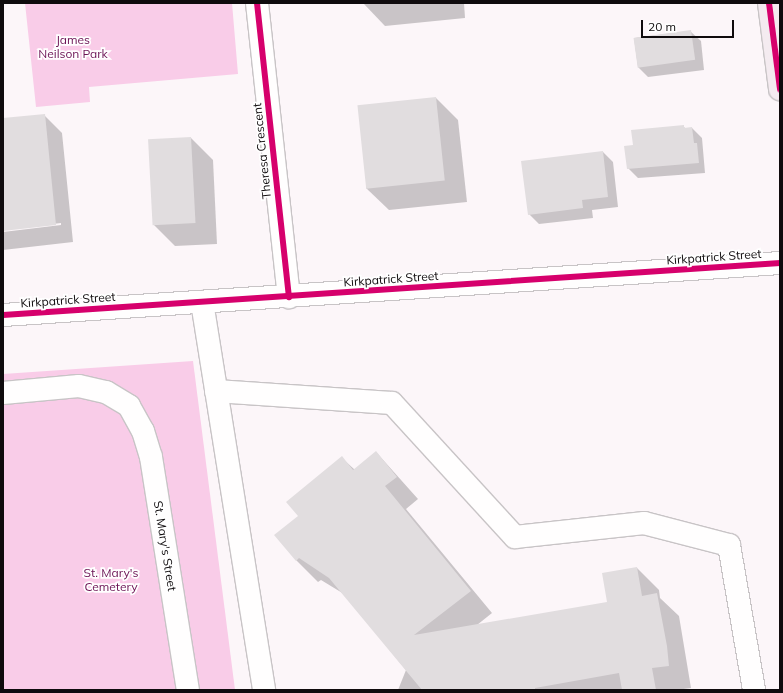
<!DOCTYPE html>
<style>
body{margin:0}
#map{position:relative;width:783px;height:693px;overflow:hidden;background:#fcf6f9;font-family:Mulish,sans-serif}
div>[style]{position:absolute}
[style*='--x']{left:calc(var(--x)*1px);top:calc(var(--y)*1px);width:calc(var(--w)*1px);rotate:calc(var(--a)*1deg)}
.green>*{inset:0;background:#f9cce8}
.shadow>*{inset:0;background:#0003}
.building>*{inset:0;background:#e1dddf;transform-origin:0 0}
.roads{filter:drop-shadow(1px 0 #c8c4c6) drop-shadow(-1px 0 #c8c4c6) drop-shadow(0 1px #c8c4c6) drop-shadow(0 -1px #c8c4c6)}
.minor>*{height:22px;margin:-11px;padding:0 11px;transform-origin:11px;border-radius:11px;background:#fffefe}
.major>*{height:22px;margin:-11px;padding:0 11px;transform-origin:11px;border-radius:11px;background:#f4ebf0}
.cycleway>*{height:6px;margin:-3px;padding:0 3px;transform-origin:3px;border-radius:3px;background:#d6006c}
span{translate:-50% -50%;white-space:nowrap;text-align:center;line-height:1.15;-webkit-text-stroke:3.5px #fff;paint-order:stroke}
.park-label{font-size:12px;color:#6b1254}
.street-label{font-size:12px;color:#0f0b0d}
.frame{position:absolute;inset:0;border:4px solid #0f0b0d;pointer-events:none}
.scale{position:absolute;left:641px;top:20px;width:93px;height:18px;box-sizing:border-box;border:2px solid #0f0b0d;border-top:0;padding-left:5px;font-size:12px;line-height:14px;white-space:nowrap;color:#0f0b0d;-webkit-text-stroke:3px #fff;paint-order:stroke}
</style>
<div id="map">
<div class="green">
<div style="clip-path:polygon(25px 3px,232px 3px,238px 74px,89px 87px,90px 102px,36px 107px)"></div>
<div style="clip-path:polygon(193px 361px,235px 690px,3px 690px,3px 374px)"></div>
</div>
<div class="shadow">
<div style="clip-path:polygon(363px 3px,464px 3px,465px 18px,385px 26px)"></div>
<div style="clip-path:polygon(690px 31px,701px 41px,704px 70px,648px 77px,638px 67px,634px 38px)"></div>
<div style="clip-path:polygon(436px 98px,458px 120px,467px 202px,389px 210px,366px 188px)"></div>
<div style="clip-path:polygon(44px 115px,62px 133px,73px 242px,3px 250px,3px 232px,61px 225px,61px 223px,3px 230px,3px 119px)"></div>
<div style="clip-path:polygon(683px 126px,686px 129px,692px 128px,702px 138px,705px 173px,638px 178px,628px 168px,634px 146px)"></div>
<div style="clip-path:polygon(191px 138px,213px 160px,217px 244px,175px 246px,153px 224px)"></div>
<div style="clip-path:polygon(603px 152px,613px 162px,618px 207px,592px 210px,593px 218px,539px 224px,529px 214px)"></div>
<div style="clip-path:polygon(376px 452px,418px 499px,406px 509px,492px 613px,477px 625px,608px 603px,637px 568px,659px 590px,660px 598px,679px 616px,691px 688px,676px 690px,398px 690px,406px 670px,344px 594px,321px 580px,318px 582px,296px 560px,300px 516px,342px 458px,355px 470px)"></div>
</div>
<div class="building">
<div style="left:691px;top:30px;width:30px;height:58px;rotate:82deg"></div>
<div style="left:436px;top:97px;width:84px;height:79px;rotate:84deg"></div>
<div style="clip-path:polygon(45px 114px,56px 225px,3px 231px,3px 118px)"></div>
<div style="clip-path:polygon(684px 125px,684px 128px,692px 127px,694px 143px,697px 143px,699px 163px,627px 169px,624px 146px,633px 145px,631px 130px)"></div>
<div style="left:191px;top:137px;width:86px;height:43px;rotate:87deg"></div>
<div style="clip-path:polygon(603px 151px,608px 197px,582px 200px,583px 208px,528px 215px,521px 161px)"></div>
<div style="clip-path:polygon(376px 451px,397px 477px,385px 486px,471px 591px,414px 635px,607px 602px,602px 573px,637px 567px,642px 596px,657px 593px,667px 646px,669px 666px,652px 668px,656px 690px,622px 690px,619px 673px,535px 688px,535px 690px,422px 690px,329px 578px,299px 558px,296px 561px,274px 535px,298px 516px,286px 502px,342px 456px,353px 470px)"></div>
</div>
<div class="roads">
<div class="minor">
<div style="--x:257;--y:3;--w:296;--a:83.8"></div>
<div style="--x:202;--y:302;--w:393;--a:80.9"></div>
<div style="--x:3;--y:315;--w:779;--a:-3.83"></div>
<div style="--x:216;--y:391;--w:176;--a:3.9"></div>
<div style="--x:392;--y:403;--w:182;--a:47.5"></div>
<div style="--x:515;--y:537;--w:130;--a:-6.2"></div>
<div style="--x:644;--y:523;--w:88;--a:14.5"></div>
<div style="--x:729;--y:545;--w:147;--a:80.2"></div>
<div style="--x:3;--y:393;--w:76;--a:-5.3"></div>
<div style="--x:79;--y:386;--w:28;--a:13"></div>
<div style="--x:106;--y:392;--w:27;--a:31"></div>
<div style="--x:129;--y:406;--w:29;--a:61"></div>
<div style="--x:143;--y:431;--w:27;--a:73"></div>
<div style="--x:151;--y:457;--w:236;--a:81"></div>
</div>
<div class="major">
<div style="--x:769;--y:3;--w:87;--a:82.7"></div>
</div>
</div>
<div class="cycleway">
<div style="--x:257;--y:3;--w:296;--a:83.8"></div>
<div style="--x:769;--y:3;--w:87;--a:82.7"></div>
<div style="--x:3;--y:315;--w:779;--a:-3.83"></div>
</div>
<div class="park-label">
<span style="left:73px;top:47px">James<br>Neilson Park</span>
<span style="left:111px;top:580px">St. Mary's<br>Cemetery</span>
</div>
<div class="street-label">
<span style="left:262px;top:151px;rotate:-96deg">Theresa Crescent</span>
<span style="left:714px;top:257px;rotate:-4deg">Kirkpatrick Street</span>
<span style="left:391px;top:279px;rotate:-4deg">Kirkpatrick Street</span>
<span style="left:68px;top:300px;rotate:-4deg">Kirkpatrick Street</span>
<span style="left:165px;top:546px;rotate:81deg">St. Mary's Street</span>
</div>
<div class="frame"></div>
<div class="scale">20 m</div>
</div>
